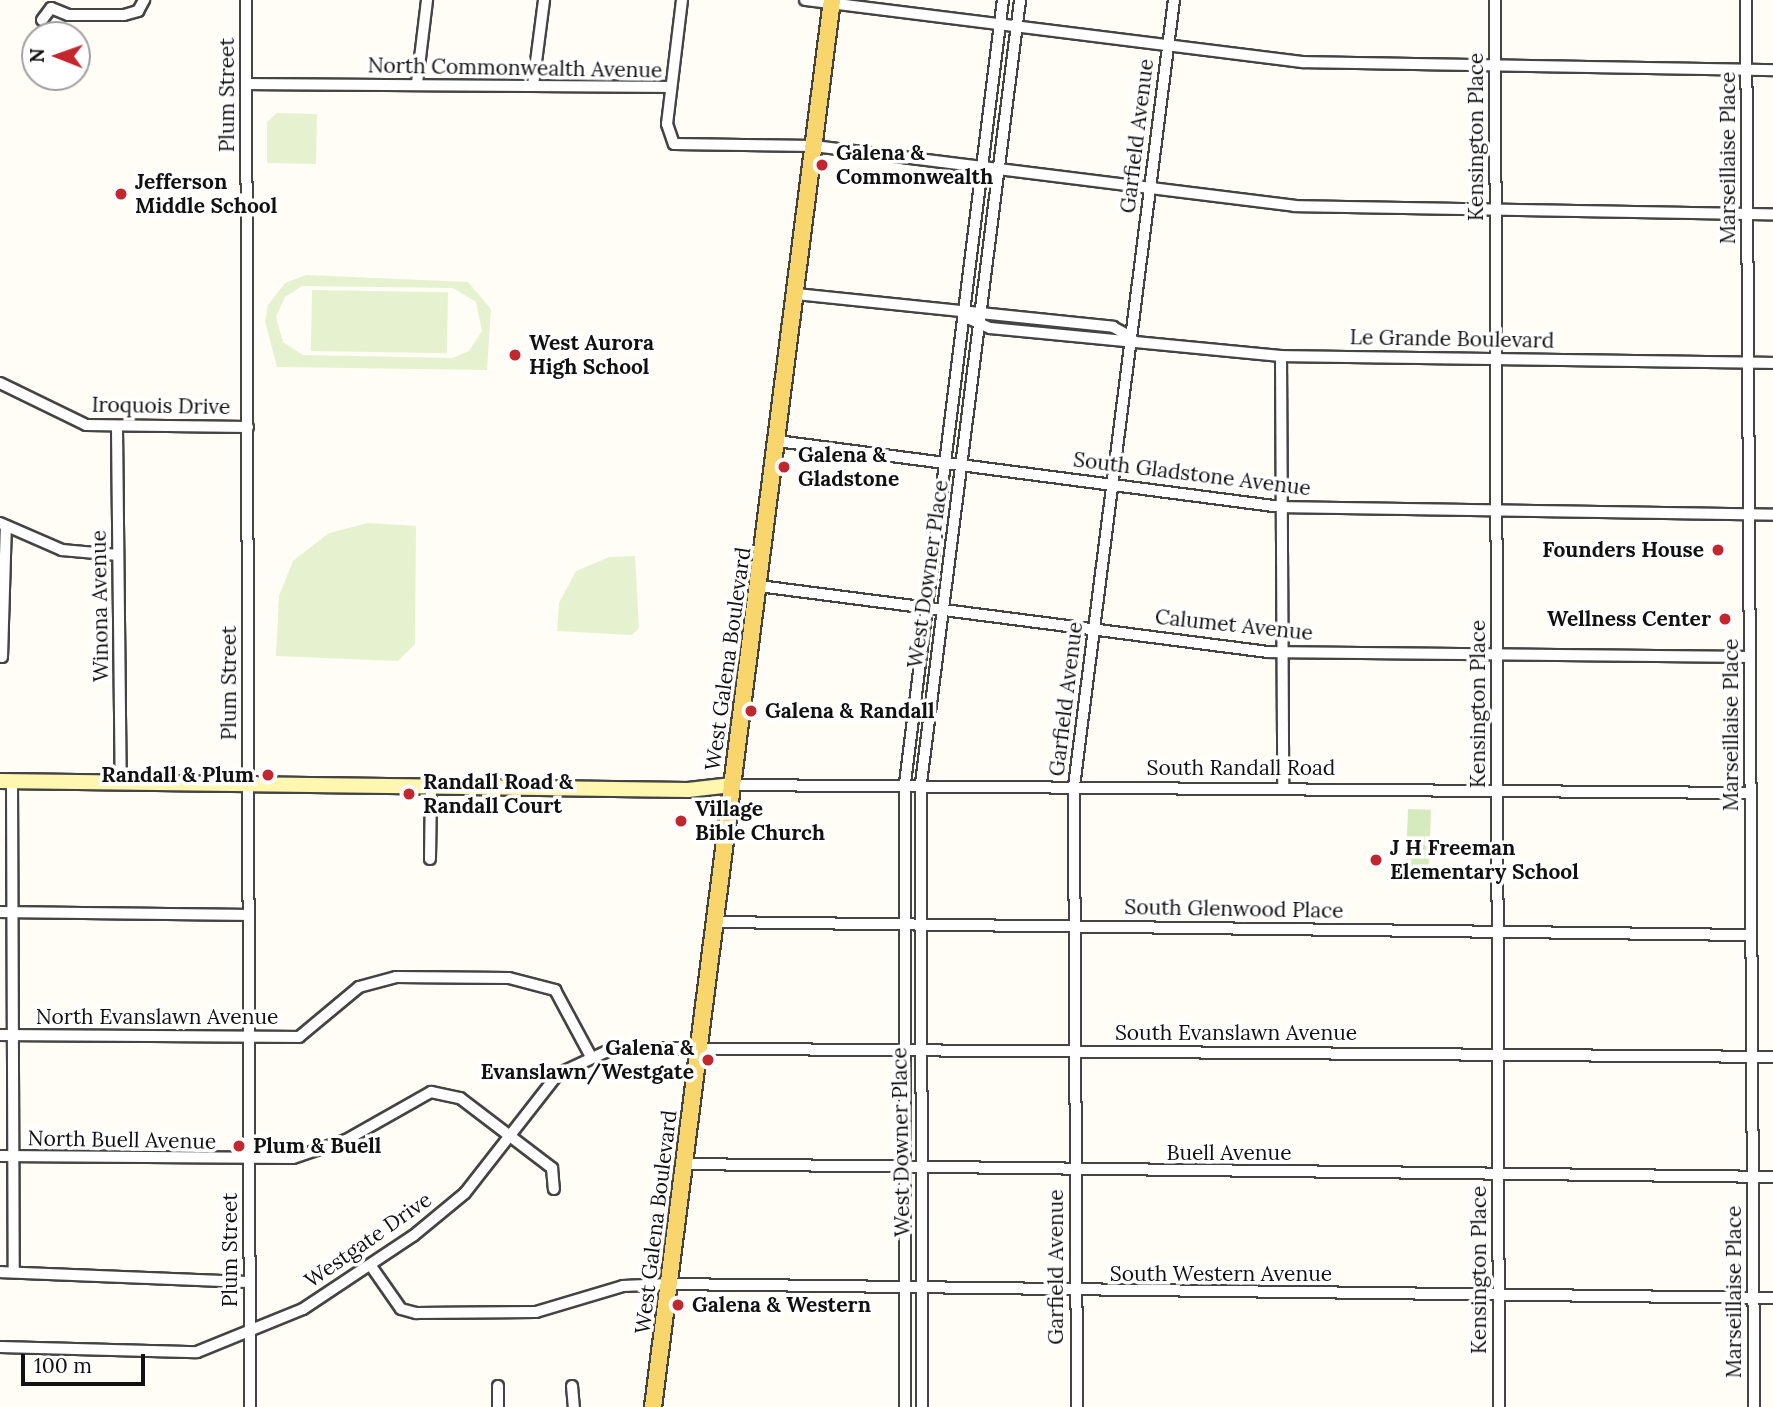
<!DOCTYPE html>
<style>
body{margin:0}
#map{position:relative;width:1773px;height:1407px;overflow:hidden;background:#fffdf5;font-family:Lora,serif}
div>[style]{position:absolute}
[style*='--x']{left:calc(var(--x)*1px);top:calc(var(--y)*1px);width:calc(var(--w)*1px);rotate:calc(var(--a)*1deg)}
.green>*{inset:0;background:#d5ebbd;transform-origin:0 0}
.pitch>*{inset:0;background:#e6f2cf;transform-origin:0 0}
.roads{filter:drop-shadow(2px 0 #444) drop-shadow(-2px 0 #444) drop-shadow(0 2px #444) drop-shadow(0 -2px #444)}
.street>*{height:10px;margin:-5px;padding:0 5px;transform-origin:5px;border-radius:5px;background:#fff}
.secondary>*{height:14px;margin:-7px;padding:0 7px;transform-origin:7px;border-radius:7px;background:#fff6b0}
.primary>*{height:16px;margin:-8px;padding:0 8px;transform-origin:8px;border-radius:8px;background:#f9d66b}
.dots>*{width:19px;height:19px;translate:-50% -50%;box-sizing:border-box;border:4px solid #fff;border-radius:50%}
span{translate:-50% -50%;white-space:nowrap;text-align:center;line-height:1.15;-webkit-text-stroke:7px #fff;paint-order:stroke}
.street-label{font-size:21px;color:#111}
.poi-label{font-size:21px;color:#111;font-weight:700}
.left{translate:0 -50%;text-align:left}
.right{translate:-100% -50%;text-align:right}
.north{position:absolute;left:21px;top:21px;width:70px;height:70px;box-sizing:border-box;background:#fff;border:2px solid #a0a0a0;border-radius:50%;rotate:271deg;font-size:19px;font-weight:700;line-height:28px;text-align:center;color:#111}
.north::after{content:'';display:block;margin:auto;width:24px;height:32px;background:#c4262e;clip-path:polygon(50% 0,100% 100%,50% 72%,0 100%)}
.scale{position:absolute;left:21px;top:1354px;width:124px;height:32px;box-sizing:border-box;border:4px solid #111;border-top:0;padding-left:9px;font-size:21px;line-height:24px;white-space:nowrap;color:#111;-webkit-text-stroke:5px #fff;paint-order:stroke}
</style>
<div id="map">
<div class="green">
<div style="left:1408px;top:809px;width:23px;height:67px;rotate:2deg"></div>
</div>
<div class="pitch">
<div style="clip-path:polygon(277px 113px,317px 114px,316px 164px,267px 163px,267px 122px)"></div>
<div style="clip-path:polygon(evenodd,306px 275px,468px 282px,491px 309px,487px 370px,277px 367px,265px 321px,268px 305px,285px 283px,306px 275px,302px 286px,453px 288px,476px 302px,482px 331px,469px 351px,453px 358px,303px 355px,283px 342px,276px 317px,285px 297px,302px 286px)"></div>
<div style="left:312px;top:290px;width:136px;height:61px;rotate:1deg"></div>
<div style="clip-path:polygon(368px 523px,416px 526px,415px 644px,398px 661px,276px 656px,279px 596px,293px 561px,329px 533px)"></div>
<div style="clip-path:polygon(635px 556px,639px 628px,632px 635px,557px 631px,559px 603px,576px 571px,609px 557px)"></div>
</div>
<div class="roads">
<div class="street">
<div style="--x:246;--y:0;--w:1407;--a:89.84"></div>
<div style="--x:682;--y:0;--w:125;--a:96.9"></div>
<div style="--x:667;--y:124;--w:21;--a:71"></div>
<div style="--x:674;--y:144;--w:140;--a:0.8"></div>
<div style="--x:814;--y:146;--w:484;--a:7.1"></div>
<div style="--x:1294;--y:206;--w:479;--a:1"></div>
<div style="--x:805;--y:0;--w:502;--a:7.1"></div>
<div style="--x:1303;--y:62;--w:470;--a:1"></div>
<div style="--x:1495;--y:0;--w:1407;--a:89.84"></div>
<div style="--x:1746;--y:0;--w:1407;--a:89.67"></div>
<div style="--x:51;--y:8;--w:18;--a:22"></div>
<div style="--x:68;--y:15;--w:56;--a:0"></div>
<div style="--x:124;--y:15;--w:15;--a:-16"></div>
<div style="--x:138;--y:11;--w:13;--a:-61"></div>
<div style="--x:42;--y:20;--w:15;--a:-53"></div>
<div style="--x:417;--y:83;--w:84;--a:-83.1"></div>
<div style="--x:246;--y:84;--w:425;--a:0.4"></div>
<div style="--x:533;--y:85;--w:86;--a:-82.6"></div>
<div style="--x:796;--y:294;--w:319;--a:5.9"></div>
<div style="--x:1113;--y:327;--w:21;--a:29"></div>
<div style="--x:963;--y:316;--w:30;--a:24"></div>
<div style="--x:990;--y:328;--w:292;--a:5.5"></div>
<div style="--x:1281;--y:356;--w:492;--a:0.8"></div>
<div style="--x:1281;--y:356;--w:432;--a:89.7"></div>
<div style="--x:0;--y:383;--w:96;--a:26"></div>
<div style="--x:86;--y:425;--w:162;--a:0.7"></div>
<div style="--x:117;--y:428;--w:354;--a:89.4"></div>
<div style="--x:777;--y:441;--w:508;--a:7.46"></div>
<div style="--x:1281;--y:507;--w:492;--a:0.9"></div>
<div style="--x:0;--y:523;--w:68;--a:23.5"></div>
<div style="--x:62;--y:550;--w:56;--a:5.1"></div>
<div style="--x:759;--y:586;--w:513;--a:7.39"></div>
<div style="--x:1268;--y:652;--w:482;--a:0.6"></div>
<div style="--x:2;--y:657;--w:131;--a:-88.3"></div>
<div style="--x:12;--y:781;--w:491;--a:89.8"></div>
<div style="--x:732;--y:785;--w:1019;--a:0.45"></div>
<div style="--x:430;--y:859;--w:72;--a:-89.2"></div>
<div style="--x:0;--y:912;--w:248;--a:0.7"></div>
<div style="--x:715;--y:922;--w:1036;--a:0.72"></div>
<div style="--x:0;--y:1035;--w:299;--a:0.4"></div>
<div style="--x:299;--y:1037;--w:78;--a:-39.8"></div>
<div style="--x:359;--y:987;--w:38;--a:-15"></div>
<div style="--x:396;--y:977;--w:113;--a:0.5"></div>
<div style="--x:509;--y:978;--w:48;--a:14.6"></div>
<div style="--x:555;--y:990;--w:74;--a:61.7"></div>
<div style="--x:0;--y:1156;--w:293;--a:0.4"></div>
<div style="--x:293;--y:1158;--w:56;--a:-18.8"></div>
<div style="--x:346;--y:1140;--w:98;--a:-29.5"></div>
<div style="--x:431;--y:1092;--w:30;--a:12"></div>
<div style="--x:460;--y:1098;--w:116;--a:37.3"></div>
<div style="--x:552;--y:1168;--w:21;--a:85"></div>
<div style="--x:684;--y:1164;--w:1089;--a:0.68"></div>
<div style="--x:371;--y:1266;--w:52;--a:55.1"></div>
<div style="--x:401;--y:1309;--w:16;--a:15"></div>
<div style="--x:416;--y:1313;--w:120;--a:-0.5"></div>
<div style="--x:536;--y:1312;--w:91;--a:-16.6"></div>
<div style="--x:623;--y:1286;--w:46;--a:-2.5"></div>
<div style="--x:669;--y:1284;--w:1104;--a:0.73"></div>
<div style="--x:0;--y:1272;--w:249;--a:2.3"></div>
<div style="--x:0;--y:1347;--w:197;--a:1.5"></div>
<div style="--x:197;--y:1352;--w:114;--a:-22.1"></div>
<div style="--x:303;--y:1309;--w:132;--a:-33.6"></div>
<div style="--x:413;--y:1236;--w:67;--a:-39.6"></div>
<div style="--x:465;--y:1193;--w:151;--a:-52"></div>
<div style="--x:558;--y:1074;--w:62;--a:-24.9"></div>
<div style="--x:614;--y:1048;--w:1159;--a:0.44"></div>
<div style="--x:572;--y:1386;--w:21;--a:85"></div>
<div style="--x:498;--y:1407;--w:21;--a:-90"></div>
<div style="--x:905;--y:1407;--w:624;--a:-90"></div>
<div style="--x:905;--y:783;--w:789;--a:-82.87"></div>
<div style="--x:922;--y:1407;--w:624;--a:-90.09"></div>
<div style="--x:921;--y:783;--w:789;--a:-82.79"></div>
<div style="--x:1077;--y:1407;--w:621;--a:-90.28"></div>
<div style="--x:1074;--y:786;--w:792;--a:-82.75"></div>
</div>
<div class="secondary">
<div style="--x:0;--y:781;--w:688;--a:0.75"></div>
<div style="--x:688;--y:790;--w:44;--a:-6.5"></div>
</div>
<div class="primary">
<div style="--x:653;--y:1407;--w:1418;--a:-82.75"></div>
</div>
</div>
<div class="dots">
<div style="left:822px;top:165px;background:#c4262e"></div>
<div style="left:121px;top:194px;background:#c4262e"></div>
<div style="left:515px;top:355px;background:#c4262e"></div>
<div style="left:784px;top:467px;background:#c4262e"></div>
<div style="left:1718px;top:550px;background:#c4262e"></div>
<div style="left:1725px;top:619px;background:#c4262e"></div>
<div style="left:751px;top:711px;background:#c4262e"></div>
<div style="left:268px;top:775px;background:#c4262e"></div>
<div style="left:409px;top:794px;background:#c4262e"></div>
<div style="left:681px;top:821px;background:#c4262e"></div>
<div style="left:1376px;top:860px;background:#c4262e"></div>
<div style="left:708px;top:1060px;background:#c4262e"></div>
<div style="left:239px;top:1146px;background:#c4262e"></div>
<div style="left:678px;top:1305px;background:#c4262e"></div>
</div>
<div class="street-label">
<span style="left:515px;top:68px;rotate:1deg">North Commonwealth Avenue</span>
<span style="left:227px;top:95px;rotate:-90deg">Plum Street</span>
<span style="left:1137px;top:136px;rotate:-83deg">Garfield Avenue</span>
<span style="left:1476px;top:137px;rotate:-90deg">Kensington Place</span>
<span style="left:1728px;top:158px;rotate:-90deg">Marseillaise Place</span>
<span style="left:1452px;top:339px;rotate:1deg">Le Grande Boulevard</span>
<span style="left:161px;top:406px;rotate:1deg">Iroquois Drive</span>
<span style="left:1192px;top:474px;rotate:7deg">South Gladstone Avenue</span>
<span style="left:928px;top:574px;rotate:-82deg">West Downer Place</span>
<span style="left:100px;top:606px;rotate:-91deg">Winona Avenue</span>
<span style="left:1234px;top:625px;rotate:6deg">Calumet Avenue</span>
<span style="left:728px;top:659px;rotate:-82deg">West Galena Boulevard</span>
<span style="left:229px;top:683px;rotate:-90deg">Plum Street</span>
<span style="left:1066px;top:699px;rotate:-83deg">Garfield Avenue</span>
<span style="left:1478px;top:704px;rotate:-90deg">Kensington Place</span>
<span style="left:1731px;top:725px;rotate:-90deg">Marseillaise Place</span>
<span style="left:1241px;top:768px">South Randall Road</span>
<span style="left:1234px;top:909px;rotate:1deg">South Glenwood Place</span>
<span style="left:157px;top:1017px">North Evanslawn Avenue</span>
<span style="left:1236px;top:1033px">South Evanslawn Avenue</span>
<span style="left:122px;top:1140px;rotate:1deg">North Buell Avenue</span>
<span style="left:901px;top:1142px;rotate:-91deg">West Downer Place</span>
<span style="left:1229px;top:1153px">Buell Avenue</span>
<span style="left:656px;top:1222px;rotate:-83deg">West Galena Boulevard</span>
<span style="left:368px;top:1240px;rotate:-35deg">Westgate Drive</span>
<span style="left:230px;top:1250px;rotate:-90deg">Plum Street</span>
<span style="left:1056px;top:1267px;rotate:-90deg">Garfield Avenue</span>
<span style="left:1479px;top:1270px;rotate:-90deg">Kensington Place</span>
<span style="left:1221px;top:1274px">South Western Avenue</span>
<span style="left:1734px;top:1292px;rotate:-90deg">Marseillaise Place</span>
</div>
<div class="poi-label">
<span class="left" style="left:836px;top:165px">Galena &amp;<br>Commonwealth</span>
<span class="left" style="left:135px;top:194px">Jefferson<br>Middle School</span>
<span class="left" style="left:529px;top:355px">West Aurora<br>High School</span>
<span class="left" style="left:798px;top:467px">Galena &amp;<br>Gladstone</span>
<span class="right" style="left:1704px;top:550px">Founders House</span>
<span class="right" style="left:1711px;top:619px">Wellness Center</span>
<span class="left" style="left:765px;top:711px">Galena &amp; Randall</span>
<span class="right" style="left:254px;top:775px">Randall &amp; Plum</span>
<span class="left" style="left:423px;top:794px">Randall Road &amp;<br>Randall Court</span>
<span class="left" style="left:695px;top:821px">Village<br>Bible Church</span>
<span class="left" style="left:1390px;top:860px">J H Freeman<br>Elementary School</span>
<span class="right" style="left:694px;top:1060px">Galena &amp;<br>Evanslawn/Westgate</span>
<span class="left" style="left:253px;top:1146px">Plum &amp; Buell</span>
<span class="left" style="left:692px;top:1305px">Galena &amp; Western</span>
</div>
<div class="north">N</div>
<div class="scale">100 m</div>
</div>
